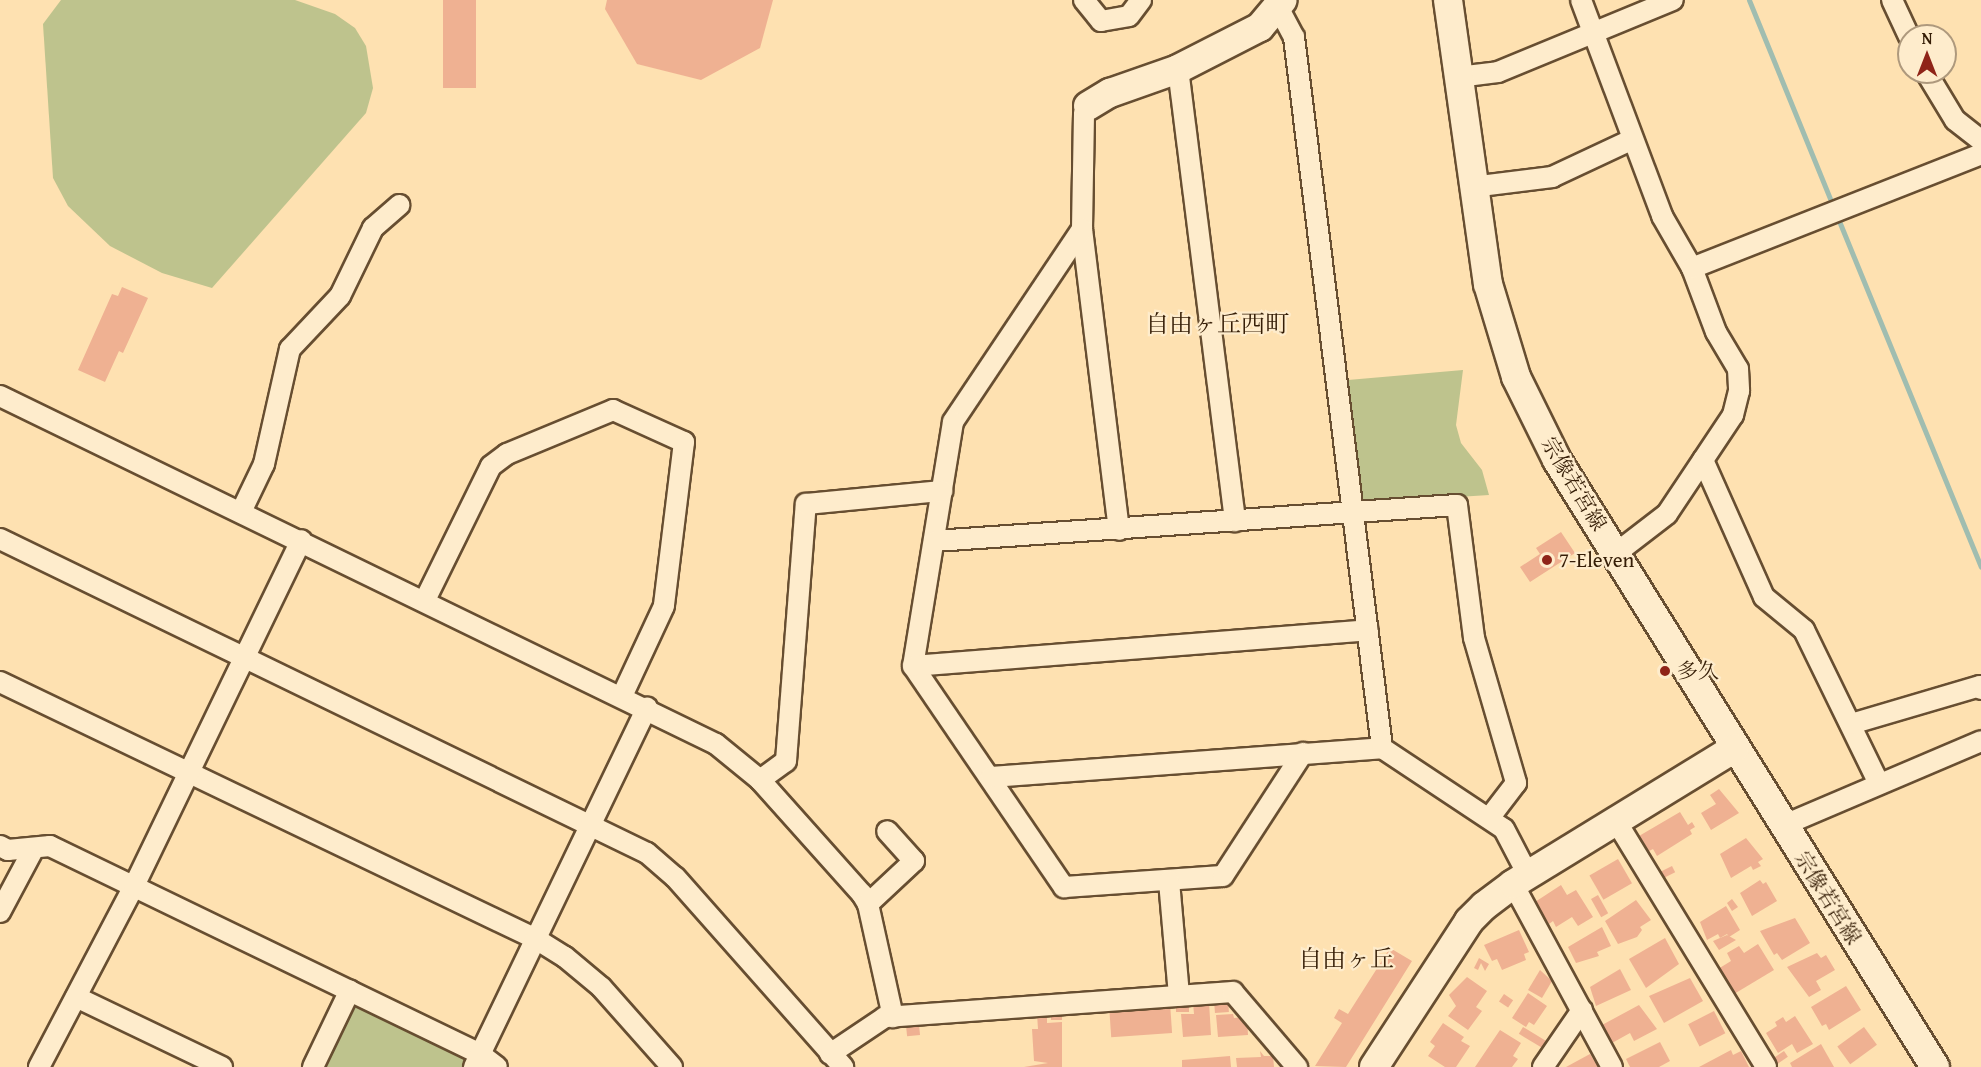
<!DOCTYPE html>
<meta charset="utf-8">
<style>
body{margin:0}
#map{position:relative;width:1981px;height:1067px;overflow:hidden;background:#fee1b1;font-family:"Gentium Book Plus","Noto Serif JP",serif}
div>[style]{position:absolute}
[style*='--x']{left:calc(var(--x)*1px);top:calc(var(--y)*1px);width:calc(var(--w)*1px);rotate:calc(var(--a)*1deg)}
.green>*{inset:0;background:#bec38d}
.stream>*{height:5px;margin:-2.5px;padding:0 2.5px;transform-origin:2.5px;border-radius:2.5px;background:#a0bdb0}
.building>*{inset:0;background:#efb192;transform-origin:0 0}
.roads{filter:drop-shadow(2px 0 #674e31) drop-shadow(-2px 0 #674e31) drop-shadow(0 2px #674e31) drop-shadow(0 -2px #674e31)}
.street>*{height:20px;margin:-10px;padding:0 10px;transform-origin:10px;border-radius:10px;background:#feeccc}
.secondary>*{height:28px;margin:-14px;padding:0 14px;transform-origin:14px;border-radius:14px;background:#feeccc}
.dots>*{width:16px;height:16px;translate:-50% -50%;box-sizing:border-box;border:3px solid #feeccc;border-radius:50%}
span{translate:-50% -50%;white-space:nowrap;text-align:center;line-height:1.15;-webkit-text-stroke:4.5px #feeccc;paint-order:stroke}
.street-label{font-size:21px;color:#351d06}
.poi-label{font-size:21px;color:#351d06}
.left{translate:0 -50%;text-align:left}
.quarter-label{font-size:24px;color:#351d06}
.north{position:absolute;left:1897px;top:24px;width:60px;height:60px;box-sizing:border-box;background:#feeccc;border:2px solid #ae997d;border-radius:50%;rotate:0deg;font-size:16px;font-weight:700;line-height:24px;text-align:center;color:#351d06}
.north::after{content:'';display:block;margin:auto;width:21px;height:27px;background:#8f2418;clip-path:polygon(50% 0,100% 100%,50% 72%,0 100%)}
</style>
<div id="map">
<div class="green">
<div style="clip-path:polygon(61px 0,295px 0,335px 14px,355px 28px,366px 46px,373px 88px,366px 113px,212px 288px,162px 273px,110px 246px,68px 206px,53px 178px,43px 24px)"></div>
<div style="clip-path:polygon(1463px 370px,1456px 425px,1461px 443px,1482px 470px,1489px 495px,1364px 503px,1359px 498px,1348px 380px)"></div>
<div style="clip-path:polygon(357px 1002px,468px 1056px,465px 1067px,319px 1067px,349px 1004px)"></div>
</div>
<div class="stream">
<div style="--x:1749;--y:0;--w:225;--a:67.8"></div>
<div style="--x:1837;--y:216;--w:379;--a:67.7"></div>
</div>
<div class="building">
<div style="left:443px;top:0;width:33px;height:88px"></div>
<div style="clip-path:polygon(607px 0,773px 0,760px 48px,701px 80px,637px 64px,605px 9px)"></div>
<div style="clip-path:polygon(122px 287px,148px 298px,123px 353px,119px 351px,105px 382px,78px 370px,112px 294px,118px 296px)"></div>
<div style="clip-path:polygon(1561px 532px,1575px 553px,1530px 582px,1520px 567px,1540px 554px,1536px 548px)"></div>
<div style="clip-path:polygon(1719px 789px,1739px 813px,1711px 830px,1701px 813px,1716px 804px,1710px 795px)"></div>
<div style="clip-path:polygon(1680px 812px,1688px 825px,1692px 822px,1695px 827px,1690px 830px,1692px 834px,1657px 856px,1653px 849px,1649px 851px,1639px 836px)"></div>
<div style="clip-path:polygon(1746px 838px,1763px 859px,1758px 862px,1761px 866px,1753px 870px,1751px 866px,1731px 878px,1720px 854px)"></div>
<div style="left:1618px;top:859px;width:28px;height:33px;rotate:60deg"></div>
<div style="left:1672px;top:866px;width:7px;height:14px;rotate:63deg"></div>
<div style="clip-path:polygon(1760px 880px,1763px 884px,1766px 882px,1777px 901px,1752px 916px,1740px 893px)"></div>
<div style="clip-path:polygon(1561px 885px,1567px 895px,1576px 890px,1593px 917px,1578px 926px,1572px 917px,1556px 927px,1553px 921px,1549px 924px,1535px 902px)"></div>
<div style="left:1598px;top:895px;width:21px;height:8px;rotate:61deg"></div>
<div style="clip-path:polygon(1732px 899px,1738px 907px,1732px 911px,1727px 903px)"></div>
<div style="clip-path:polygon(1636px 900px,1651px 920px,1640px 927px,1642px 930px,1637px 937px,1618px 944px,1605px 921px)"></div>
<div style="clip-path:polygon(1726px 906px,1740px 930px,1729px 937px,1727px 934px,1720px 938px,1718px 934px,1707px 940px,1700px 922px)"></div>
<div style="clip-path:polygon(1795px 918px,1810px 943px,1782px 960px,1777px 953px,1774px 955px,1760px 931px)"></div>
<div style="clip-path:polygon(1602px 927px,1611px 946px,1597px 952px,1599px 956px,1576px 963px,1568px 947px)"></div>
<div style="clip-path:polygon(1519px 930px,1529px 952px,1524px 954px,1526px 960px,1502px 970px,1497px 959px,1492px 961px,1484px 945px)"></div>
<div style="clip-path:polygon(1727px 935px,1736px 940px,1719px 950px,1713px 941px)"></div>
<div style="clip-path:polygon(1665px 938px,1679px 964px,1646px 988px,1629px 959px)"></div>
<div style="clip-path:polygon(1758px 944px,1774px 970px,1734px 994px,1718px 969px,1731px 961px,1727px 953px,1739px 946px,1744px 953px)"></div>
<div style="clip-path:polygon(1390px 948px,1412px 961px,1346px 1067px,1315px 1066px,1342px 1023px,1334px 1018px,1339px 1009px,1348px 1014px)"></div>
<div style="clip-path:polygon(1817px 953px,1821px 958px,1826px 955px,1835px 970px,1816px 981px,1821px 990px,1809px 997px,1787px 967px)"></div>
<div style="clip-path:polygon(1479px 958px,1489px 964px,1485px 971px,1481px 963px,1478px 970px,1474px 968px)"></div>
<div style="clip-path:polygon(1620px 969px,1631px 990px,1596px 1006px,1590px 987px)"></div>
<div style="clip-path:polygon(1540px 970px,1552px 981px,1542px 998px,1528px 990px)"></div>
<div style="clip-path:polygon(1467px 977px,1487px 991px,1476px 1007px,1482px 1011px,1468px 1030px,1448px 1016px,1456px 1006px,1449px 995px)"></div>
<div style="clip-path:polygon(1690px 978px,1703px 1001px,1664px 1023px,1649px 996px)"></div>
<div style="clip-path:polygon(1846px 986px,1861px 1010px,1829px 1030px,1826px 1024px,1822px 1026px,1811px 1007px)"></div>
<div style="clip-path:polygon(1528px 993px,1547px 1006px,1534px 1025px,1529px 1022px,1526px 1027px,1512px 1018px)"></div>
<div style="left:1504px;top:994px;width:11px;height:9px;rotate:34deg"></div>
<div style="left:1228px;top:999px;width:13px;height:14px;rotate:86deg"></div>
<div style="clip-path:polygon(1209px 1002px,1211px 1035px,1183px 1037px,1181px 1014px,1194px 1014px,1193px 1003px)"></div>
<div style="left:1170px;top:1003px;width:30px;height:61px;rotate:86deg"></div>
<div style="left:1189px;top:1003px;width:9px;height:13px;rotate:90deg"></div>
<div style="clip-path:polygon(1639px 1005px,1657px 1029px,1634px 1041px,1630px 1033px,1612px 1043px,1602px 1025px)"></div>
<div style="left:1062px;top:1011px;width:9px;height:11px;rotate:90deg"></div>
<div style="left:1714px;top:1011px;width:25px;height:29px;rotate:63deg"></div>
<div style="clip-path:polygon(1037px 1014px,1047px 1014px,1047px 1023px,1062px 1022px,1062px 1067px,1024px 1067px,1048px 1063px,1034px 1061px,1032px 1029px,1038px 1029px)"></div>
<div style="clip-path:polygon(1233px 1014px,1234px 1018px,1247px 1017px,1248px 1035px,1218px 1037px,1216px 1015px)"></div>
<div style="clip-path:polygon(1795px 1016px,1813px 1044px,1797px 1053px,1792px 1044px,1778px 1053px,1766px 1033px,1777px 1026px,1775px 1022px,1783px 1017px,1786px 1022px)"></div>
<div style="clip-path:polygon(1443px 1023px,1464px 1037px,1461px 1041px,1470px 1046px,1456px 1067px,1445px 1067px,1428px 1056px,1435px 1046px,1430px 1042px)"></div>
<div style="left:919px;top:1025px;width:10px;height:13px;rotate:84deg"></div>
<div style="left:1523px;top:1027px;width:27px;height:8px;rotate:31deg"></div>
<div style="left:1864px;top:1027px;width:22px;height:33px;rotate:54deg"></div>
<div style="clip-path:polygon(1500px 1030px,1521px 1043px,1513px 1056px,1518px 1059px,1512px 1067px,1475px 1067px)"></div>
<div style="clip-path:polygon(1660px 1042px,1670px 1061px,1659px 1067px,1630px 1067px,1626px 1059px)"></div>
<div style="clip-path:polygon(1821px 1044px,1834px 1067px,1792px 1067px,1790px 1063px)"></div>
<div style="clip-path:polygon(1731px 1050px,1733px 1055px,1741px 1051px,1749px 1067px,1699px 1067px)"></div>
<div style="clip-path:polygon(1260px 1051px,1264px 1056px,1273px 1056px,1274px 1067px,1237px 1067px,1236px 1058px,1261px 1057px)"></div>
<div style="left:1784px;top:1051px;width:7px;height:14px;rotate:56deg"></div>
<div style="clip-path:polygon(1590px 1054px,1598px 1067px,1566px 1067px)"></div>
<div style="clip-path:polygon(1230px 1056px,1231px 1067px,1182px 1067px,1182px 1060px)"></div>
</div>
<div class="roads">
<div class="street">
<div style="--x:1084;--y:0;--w:27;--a:51"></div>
<div style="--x:1101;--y:21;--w:28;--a:-10"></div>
<div style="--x:1129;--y:16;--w:20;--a:-53"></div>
<div style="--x:1581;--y:0;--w:231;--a:69.4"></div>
<div style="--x:1662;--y:216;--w:60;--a:60"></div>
<div style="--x:1692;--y:268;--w:68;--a:69.4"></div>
<div style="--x:1716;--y:332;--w:43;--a:59.3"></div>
<div style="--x:1738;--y:369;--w:22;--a:87"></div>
<div style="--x:1739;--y:391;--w:25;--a:104"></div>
<div style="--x:1733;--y:415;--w:119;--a:123.7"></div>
<div style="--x:1667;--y:514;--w:66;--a:142.4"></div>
<div style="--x:1892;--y:0;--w:40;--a:65"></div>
<div style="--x:1279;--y:9;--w:32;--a:62"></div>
<div style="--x:1294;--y:37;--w:716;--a:82.94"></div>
<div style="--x:1178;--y:69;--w:456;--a:82.8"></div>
<div style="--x:1926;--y:72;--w:56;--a:58.9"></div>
<div style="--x:1955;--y:120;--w:33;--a:38"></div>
<div style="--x:1458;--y:77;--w:40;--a:-7.1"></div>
<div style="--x:1498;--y:72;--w:189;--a:-22.4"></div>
<div style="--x:1088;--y:106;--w:9;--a:117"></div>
<div style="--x:1084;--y:114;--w:115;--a:91"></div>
<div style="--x:1082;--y:229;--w:303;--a:83"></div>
<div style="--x:1472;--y:187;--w:81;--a:-7.1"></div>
<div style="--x:1552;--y:177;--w:89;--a:-25.1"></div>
<div style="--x:1082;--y:229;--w:232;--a:123.8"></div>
<div style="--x:953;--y:422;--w:247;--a:99.3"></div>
<div style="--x:913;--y:666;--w:268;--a:55.7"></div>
<div style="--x:1064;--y:887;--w:159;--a:-4"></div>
<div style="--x:1223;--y:876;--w:147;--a:-57"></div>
<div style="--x:1692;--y:268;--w:311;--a:-21.5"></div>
<div style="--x:0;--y:396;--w:796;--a:25.92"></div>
<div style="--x:716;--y:744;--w:57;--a:39.3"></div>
<div style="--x:760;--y:780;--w:153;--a:48.2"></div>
<div style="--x:862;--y:894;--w:12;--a:59"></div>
<div style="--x:868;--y:904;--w:116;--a:77.5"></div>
<div style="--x:1703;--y:460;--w:150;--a:66"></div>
<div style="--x:1764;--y:597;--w:52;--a:39.5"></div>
<div style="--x:1804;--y:630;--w:171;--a:64"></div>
<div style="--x:241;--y:512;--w:53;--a:-64.4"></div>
<div style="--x:264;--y:464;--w:118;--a:-77.3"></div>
<div style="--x:290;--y:349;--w:73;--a:-46.7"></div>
<div style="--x:340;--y:296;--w:76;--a:-64.1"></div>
<div style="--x:373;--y:228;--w:35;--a:-41"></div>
<div style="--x:0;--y:539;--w:719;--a:25.89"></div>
<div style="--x:647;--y:853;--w:37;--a:41"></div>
<div style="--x:675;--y:877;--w:254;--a:48.5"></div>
<div style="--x:935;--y:541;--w:523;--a:-3.95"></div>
<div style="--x:1457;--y:505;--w:134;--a:82.7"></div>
<div style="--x:1474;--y:638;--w:151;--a:73.8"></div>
<div style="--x:1516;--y:783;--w:43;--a:127.4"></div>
<div style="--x:425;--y:600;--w:149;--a:-63.8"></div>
<div style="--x:491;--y:466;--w:20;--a:-37"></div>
<div style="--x:507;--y:454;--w:115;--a:-22.5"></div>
<div style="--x:613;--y:410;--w:78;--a:24.3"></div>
<div style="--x:684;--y:442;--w:165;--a:97"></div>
<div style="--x:664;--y:606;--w:99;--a:115"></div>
<div style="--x:913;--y:666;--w:456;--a:-4.5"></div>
<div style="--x:0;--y:682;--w:594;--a:25.62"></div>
<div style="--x:536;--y:939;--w:34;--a:32"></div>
<div style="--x:565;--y:957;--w:47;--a:39.8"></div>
<div style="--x:601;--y:987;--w:107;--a:48.4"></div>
<div style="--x:1851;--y:724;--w:134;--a:-16.4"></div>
<div style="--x:1980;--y:686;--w:3;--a:72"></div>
<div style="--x:991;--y:777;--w:392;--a:-4.2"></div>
<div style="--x:1382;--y:748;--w:146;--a:33.6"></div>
<div style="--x:1504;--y:829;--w:52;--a:62.4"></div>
<div style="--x:760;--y:780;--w:32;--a:-36"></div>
<div style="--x:786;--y:761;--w:258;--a:-85.6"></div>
<div style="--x:806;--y:504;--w:137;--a:-5.5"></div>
<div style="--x:1616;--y:821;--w:288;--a:58.6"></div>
<div style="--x:1782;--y:826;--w:216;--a:-23.1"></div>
<div style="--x:0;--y:846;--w:9;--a:27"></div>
<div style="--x:8;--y:850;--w:42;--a:-5.4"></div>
<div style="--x:50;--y:846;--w:478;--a:25.8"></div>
<div style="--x:480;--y:1054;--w:21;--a:37"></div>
<div style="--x:1169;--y:881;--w:115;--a:85"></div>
<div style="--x:1513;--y:884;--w:208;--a:61.6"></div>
<div style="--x:868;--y:904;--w:63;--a:-43.1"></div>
<div style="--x:914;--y:861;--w:40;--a:-132"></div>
<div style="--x:0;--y:912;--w:70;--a:-62"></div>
<div style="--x:76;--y:997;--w:162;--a:25.6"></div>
<div style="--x:830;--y:1054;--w:66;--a:-33.9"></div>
<div style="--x:885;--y:1017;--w:349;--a:-4.1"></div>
<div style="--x:1233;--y:992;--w:99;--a:49.5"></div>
<div style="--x:39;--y:1067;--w:204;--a:-62.3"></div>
<div style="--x:134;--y:886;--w:384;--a:-64.2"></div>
<div style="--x:313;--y:1067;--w:85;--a:-64.3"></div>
<div style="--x:474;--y:1067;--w:399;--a:-64.3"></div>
<div style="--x:1543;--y:1067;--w:69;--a:-55.6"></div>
</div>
<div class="secondary">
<div style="--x:1448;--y:0;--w:287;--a:82"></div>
<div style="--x:1488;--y:284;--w:97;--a:73.2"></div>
<div style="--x:1516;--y:377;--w:93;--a:63.7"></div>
<div style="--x:1557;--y:460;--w:715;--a:58.09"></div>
<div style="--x:1088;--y:106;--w:26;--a:-31"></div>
<div style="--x:1110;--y:93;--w:72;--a:-19.4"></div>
<div style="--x:1178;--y:69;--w:92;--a:-27.1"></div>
<div style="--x:1260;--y:27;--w:35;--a:-50"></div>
<div style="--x:1374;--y:1067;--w:174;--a:-56.9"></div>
<div style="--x:1469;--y:921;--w:21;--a:-45"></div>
<div style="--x:1484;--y:906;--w:36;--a:-37"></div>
<div style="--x:1513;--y:884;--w:260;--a:-31.5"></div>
</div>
</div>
<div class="dots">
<div style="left:1547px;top:560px;background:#8f2418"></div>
<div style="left:1665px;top:671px;background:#8f2418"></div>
</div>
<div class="street-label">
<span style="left:1574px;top:484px;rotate:59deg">宗像若宮線</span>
<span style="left:1828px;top:898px;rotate:58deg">宗像若宮線</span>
</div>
<div class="poi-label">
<span class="left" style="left:1559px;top:560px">7-Eleven</span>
<span class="left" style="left:1677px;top:671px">多久</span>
</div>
<div class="quarter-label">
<span style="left:1217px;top:324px">自由ヶ丘西町</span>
<span style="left:1346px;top:959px">自由ヶ丘</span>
</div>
<div class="north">N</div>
</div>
